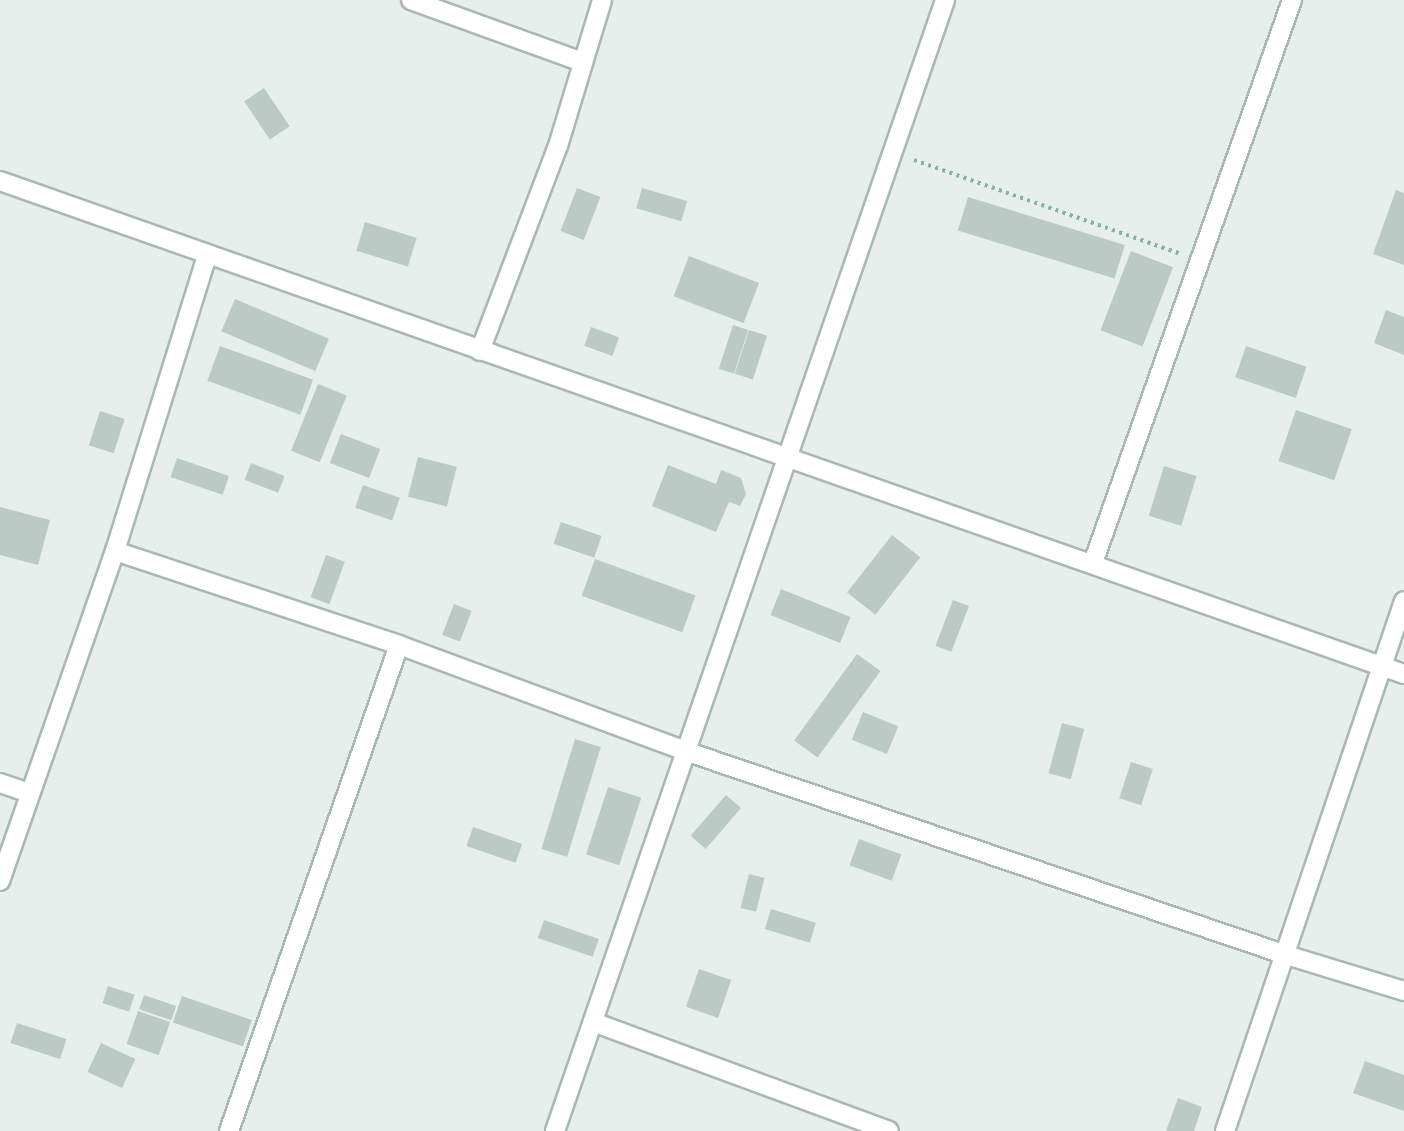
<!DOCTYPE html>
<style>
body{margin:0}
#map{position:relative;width:1404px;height:1131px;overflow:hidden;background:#e6efeb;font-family:"Sofia Sans Condensed",sans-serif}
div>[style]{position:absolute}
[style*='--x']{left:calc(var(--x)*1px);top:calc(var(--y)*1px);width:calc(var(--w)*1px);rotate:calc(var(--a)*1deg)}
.building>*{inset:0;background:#bbcac4;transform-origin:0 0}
.path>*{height:4px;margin-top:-2px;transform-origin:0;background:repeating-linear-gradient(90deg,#86b3a5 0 3px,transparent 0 7.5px)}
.roads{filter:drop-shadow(2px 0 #a8b8b2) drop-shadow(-2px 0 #a8b8b2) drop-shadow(0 2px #a8b8b2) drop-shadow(0 -2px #a8b8b2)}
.minor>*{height:18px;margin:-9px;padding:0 9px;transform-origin:9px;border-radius:9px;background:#fff}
span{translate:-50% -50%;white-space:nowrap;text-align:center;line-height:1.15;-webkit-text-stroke:4.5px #f7fbf9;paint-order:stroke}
</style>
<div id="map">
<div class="building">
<div style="left:264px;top:88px;width:46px;height:24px;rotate:56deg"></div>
<div style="left:577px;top:188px;width:25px;height:46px;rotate:21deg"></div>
<div style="left:642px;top:188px;width:47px;height:21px;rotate:16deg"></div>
<div style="clip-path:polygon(1396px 190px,1404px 193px,1404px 265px,1373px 254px)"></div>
<div style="left:968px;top:197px;width:164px;height:35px;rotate:17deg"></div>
<div style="left:365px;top:222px;width:54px;height:30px;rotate:17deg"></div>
<div style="left:1131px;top:251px;width:45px;height:85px;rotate:21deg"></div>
<div style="left:689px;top:256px;width:75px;height:43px;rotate:21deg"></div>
<div style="left:235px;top:299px;width:102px;height:35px;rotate:23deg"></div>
<div style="clip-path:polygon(1386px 310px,1404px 317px,1404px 355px,1374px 343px)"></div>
<div style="left:733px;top:325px;width:16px;height:46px;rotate:18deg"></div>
<div style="left:591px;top:327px;width:30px;height:20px;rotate:20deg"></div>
<div style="left:749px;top:330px;width:19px;height:46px;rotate:18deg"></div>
<div style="left:220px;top:346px;width:99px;height:37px;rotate:20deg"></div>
<div style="left:1246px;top:346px;width:64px;height:33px;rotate:19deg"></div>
<div style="left:318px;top:384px;width:31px;height:72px;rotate:22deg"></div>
<div style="left:1296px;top:410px;width:59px;height:54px;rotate:19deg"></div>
<div style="left:100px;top:411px;width:26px;height:36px;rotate:18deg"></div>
<div style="left:341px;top:434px;width:42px;height:31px;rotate:21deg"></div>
<div style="left:418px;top:457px;width:40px;height:41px;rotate:14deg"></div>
<div style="left:177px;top:458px;width:55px;height:20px;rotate:19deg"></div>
<div style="left:251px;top:463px;width:36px;height:18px;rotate:21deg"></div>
<div style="clip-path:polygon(668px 465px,716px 484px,721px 470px,741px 478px,746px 494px,740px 506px,729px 502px,716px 532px,652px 506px)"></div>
<div style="left:1164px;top:466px;width:34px;height:52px;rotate:17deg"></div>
<div style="left:363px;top:485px;width:39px;height:24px;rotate:19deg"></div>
<div style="clip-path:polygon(0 507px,50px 520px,38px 565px,0 555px)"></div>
<div style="left:561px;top:522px;width:43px;height:23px;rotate:19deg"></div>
<div style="left:892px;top:535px;width:36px;height:73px;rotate:38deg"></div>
<div style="left:326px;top:555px;width:20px;height:45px;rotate:20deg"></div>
<div style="left:595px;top:559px;width:107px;height:39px;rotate:20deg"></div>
<div style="left:781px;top:589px;width:75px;height:28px;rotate:22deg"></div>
<div style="left:953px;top:600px;width:17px;height:49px;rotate:21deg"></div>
<div style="left:454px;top:604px;width:19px;height:33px;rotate:21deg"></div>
<div style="left:857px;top:654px;width:29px;height:107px;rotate:36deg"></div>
<div style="left:863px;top:712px;width:38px;height:30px;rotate:22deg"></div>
<div style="left:1062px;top:723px;width:23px;height:52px;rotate:15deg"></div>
<div style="left:575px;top:739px;width:27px;height:115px;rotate:17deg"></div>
<div style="left:1131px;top:762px;width:23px;height:38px;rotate:18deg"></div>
<div style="left:608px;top:787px;width:35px;height:71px;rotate:18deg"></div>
<div style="left:726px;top:795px;width:20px;height:54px;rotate:41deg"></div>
<div style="left:473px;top:827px;width:52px;height:20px;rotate:19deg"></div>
<div style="left:859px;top:839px;width:45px;height:28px;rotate:20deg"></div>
<div style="left:749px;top:874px;width:16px;height:35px;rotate:14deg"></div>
<div style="left:771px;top:909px;width:47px;height:21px;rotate:17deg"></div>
<div style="left:544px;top:920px;width:58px;height:19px;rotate:19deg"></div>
<div style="left:699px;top:969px;width:34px;height:40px;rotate:19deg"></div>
<div style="left:108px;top:986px;width:28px;height:18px;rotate:18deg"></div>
<div style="left:144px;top:995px;width:34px;height:15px;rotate:19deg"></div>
<div style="left:182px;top:996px;width:74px;height:28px;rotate:19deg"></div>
<div style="left:138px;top:1011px;width:34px;height:35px;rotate:19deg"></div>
<div style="left:17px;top:1023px;width:52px;height:21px;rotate:18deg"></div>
<div style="left:101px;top:1043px;width:38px;height:32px;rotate:25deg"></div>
<div style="clip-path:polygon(1365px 1061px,1404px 1075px,1404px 1111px,1353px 1093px)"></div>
<div style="clip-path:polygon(1178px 1098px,1202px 1107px,1194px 1131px,1166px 1131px)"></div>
</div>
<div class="path">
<div style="--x:914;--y:160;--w:283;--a:19.4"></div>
</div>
<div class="roads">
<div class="minor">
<div style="--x:411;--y:0;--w:182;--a:19.9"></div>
<div style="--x:0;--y:181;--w:1488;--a:19.35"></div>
<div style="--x:480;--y:351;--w:219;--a:-69.2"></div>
<div style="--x:558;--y:146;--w:152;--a:-73.2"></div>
<div style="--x:115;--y:551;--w:299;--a:18.3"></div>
<div style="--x:399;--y:645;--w:308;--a:20.3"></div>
<div style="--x:688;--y:752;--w:628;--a:18.75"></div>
<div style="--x:1283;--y:954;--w:127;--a:17"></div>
<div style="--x:1093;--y:563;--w:597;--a:-70.53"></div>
<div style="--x:0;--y:783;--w:31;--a:19"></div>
<div style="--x:0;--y:881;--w:349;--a:-70.8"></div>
<div style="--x:115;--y:551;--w:310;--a:-72.7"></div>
<div style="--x:593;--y:1022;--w:315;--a:20.2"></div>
<div style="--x:229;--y:1131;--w:515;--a:-70.72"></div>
<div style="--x:555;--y:1131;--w:1196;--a:-70.97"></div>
<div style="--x:1225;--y:1131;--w:559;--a:-71.34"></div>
</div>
</div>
</div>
